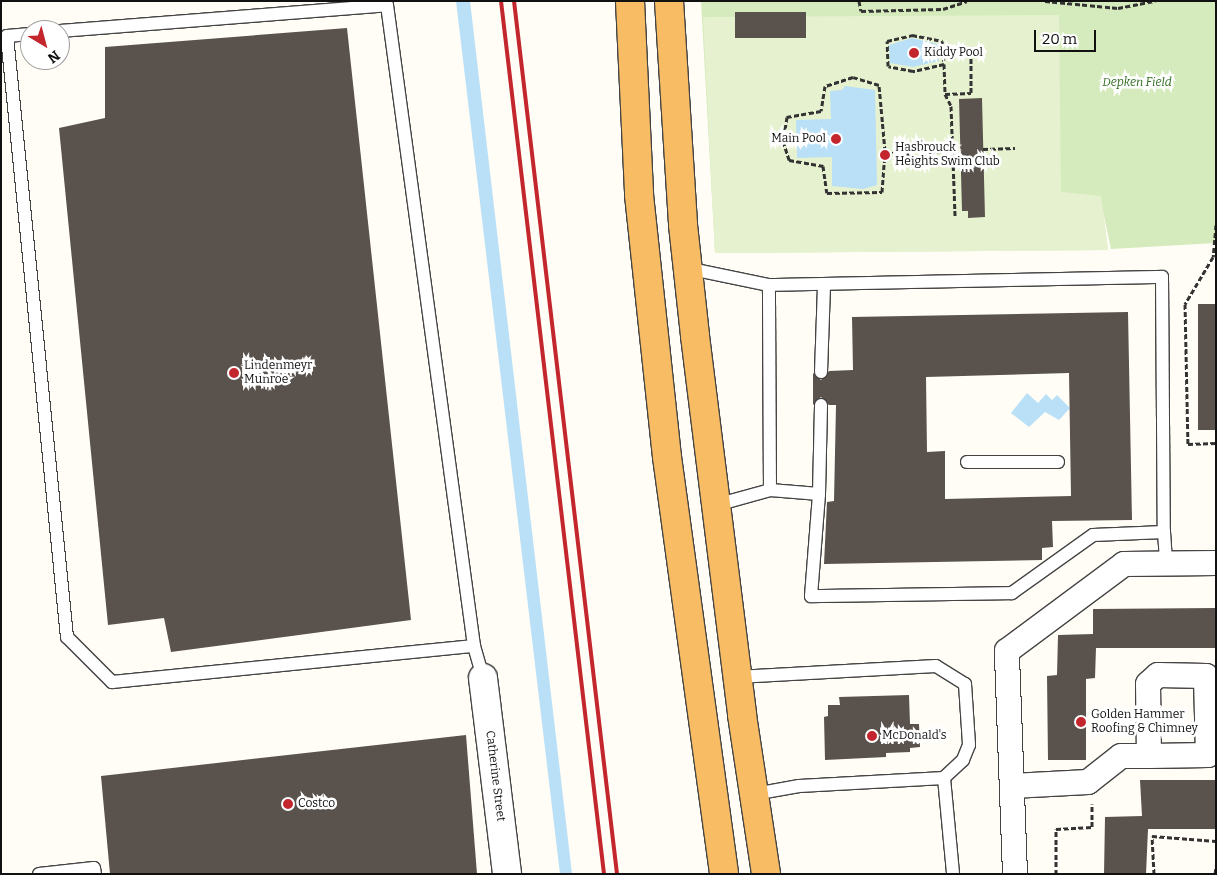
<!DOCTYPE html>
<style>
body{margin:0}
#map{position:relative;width:1217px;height:875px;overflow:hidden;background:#fffdf5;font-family:Bitter,serif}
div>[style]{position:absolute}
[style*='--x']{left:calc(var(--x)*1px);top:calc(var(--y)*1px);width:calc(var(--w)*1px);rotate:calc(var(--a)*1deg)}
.green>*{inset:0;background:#d5ebbd}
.pitch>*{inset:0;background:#e6f2cf}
.water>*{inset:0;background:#b9e0f7}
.building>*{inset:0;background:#5a524d;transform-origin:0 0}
.path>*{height:3px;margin-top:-1.5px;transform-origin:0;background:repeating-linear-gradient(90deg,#333 0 5px,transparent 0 7.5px)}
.path>.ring{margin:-1.5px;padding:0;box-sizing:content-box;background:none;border:3px solid #333;border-radius:50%}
.roads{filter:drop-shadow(1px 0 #444) drop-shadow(-1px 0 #444) drop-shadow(0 1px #444) drop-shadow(0 -1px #444)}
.service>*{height:12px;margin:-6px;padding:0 6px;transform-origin:6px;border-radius:6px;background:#fff}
.minor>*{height:24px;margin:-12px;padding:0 12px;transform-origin:12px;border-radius:12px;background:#fff}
.tertiary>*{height:28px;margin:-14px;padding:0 14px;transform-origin:14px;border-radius:14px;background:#fff}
.trunk>*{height:28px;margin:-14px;padding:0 14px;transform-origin:14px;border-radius:14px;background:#f7bc64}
.rail>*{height:4px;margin:-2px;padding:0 2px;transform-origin:2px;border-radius:2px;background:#c4262e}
.dots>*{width:14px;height:14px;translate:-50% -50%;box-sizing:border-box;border:2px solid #fff;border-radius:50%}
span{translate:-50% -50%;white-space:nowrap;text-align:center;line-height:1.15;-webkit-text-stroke:5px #fff;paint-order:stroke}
.poi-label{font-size:12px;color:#111}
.left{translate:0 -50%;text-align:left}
.right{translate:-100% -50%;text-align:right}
.park-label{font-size:12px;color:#2f6b1f;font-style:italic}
.street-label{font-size:12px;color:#111}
.frame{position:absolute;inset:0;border:2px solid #111;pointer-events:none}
.north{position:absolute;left:20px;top:20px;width:50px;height:50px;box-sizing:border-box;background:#fff;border:1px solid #a0a0a0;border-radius:50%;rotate:143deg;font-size:14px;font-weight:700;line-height:20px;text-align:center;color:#111}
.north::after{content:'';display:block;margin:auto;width:18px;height:22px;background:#c4262e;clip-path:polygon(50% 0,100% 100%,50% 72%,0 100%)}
.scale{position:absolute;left:1034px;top:30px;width:62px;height:22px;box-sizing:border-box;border:2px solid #111;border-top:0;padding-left:6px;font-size:15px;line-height:18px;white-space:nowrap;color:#111;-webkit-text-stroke:4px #fff;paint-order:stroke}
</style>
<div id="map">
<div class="green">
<div style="clip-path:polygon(701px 1px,1216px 1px,1216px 243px,1111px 249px,1103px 211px,1108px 250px,715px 253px)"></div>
</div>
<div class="pitch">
<div style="clip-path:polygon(1059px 15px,1061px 192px,1101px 196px,1108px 250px,715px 253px,703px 17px)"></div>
</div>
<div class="water">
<div style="clip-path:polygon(456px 1px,470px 1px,572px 874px,560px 874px)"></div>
<div style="clip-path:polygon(912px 38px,938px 44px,939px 61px,913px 67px,890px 63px,889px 45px)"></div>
<div style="clip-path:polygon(845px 86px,875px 90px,877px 185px,863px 189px,832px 186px,832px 157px,797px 158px,796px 120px,831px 119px,830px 91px,842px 90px)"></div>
<div style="clip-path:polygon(1027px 393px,1038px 403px,1046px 394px,1052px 400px,1057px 395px,1070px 408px,1059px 420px,1045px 412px,1029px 427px,1011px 413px)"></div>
</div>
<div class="building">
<div style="left:735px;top:12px;width:71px;height:26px"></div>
<div style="clip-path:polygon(347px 28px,411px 620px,171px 652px,164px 618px,108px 625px,59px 128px,105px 118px,105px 47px)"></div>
<div style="clip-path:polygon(982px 98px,985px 217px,968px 218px,968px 211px,962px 211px,959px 99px)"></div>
<div style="left:1198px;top:304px;width:18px;height:126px"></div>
<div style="clip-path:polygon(evenodd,1128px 312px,1132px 520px,1052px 521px,1053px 547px,1042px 548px,1042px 560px,824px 564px,827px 502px,834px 501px,836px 405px,829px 405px,821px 397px,813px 405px,813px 373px,821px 380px,829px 371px,853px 370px,852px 317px,1128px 312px,1069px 373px,1071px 496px,945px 499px,945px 451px,927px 452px,926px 377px,1069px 373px)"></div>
<div style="clip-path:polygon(1216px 608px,1216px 648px,1096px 648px,1095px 678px,1086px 679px,1086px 760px,1048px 760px,1047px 676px,1057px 675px,1058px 635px,1093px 634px,1093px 609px)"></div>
<div style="clip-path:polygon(909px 695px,910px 724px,919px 724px,920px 747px,910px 748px,910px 752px,886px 753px,886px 757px,825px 760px,824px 717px,828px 716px,828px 705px,840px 705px,839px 697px)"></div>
<div style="clip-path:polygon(466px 735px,477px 874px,110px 874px,101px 776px)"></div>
<div style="clip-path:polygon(1140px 780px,1216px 780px,1216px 829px,1148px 829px,1146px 874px,1104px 874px,1105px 817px,1142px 816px)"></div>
</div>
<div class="path">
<div style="--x:859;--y:1;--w:10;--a:79"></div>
<div style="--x:861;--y:11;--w:82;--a:-1.4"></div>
<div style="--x:943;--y:9;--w:25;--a:-18"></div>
<div style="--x:1045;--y:1;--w:73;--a:5.5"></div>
<div style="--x:1118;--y:8;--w:38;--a:-11"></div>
<div style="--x:944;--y:64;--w:32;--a:167"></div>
<div style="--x:913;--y:71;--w:25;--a:-169"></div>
<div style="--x:888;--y:66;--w:25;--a:-92"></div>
<div style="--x:887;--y:41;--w:26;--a:-13"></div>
<div style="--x:912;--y:35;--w:31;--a:11"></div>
<div style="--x:942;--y:41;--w:23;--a:85"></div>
<div style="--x:944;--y:64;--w:30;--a:88"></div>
<div style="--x:945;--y:94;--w:13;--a:63"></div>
<div style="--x:951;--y:106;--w:110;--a:87.9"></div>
<div style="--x:945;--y:94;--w:26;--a:-2"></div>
<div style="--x:971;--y:93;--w:42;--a:-90"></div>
<div class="ring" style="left:907px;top:141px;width:19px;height:19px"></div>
<div style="--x:983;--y:149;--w:32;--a:-2"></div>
<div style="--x:885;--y:151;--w:66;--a:-95.2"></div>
<div style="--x:879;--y:85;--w:27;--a:-163"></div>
<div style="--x:853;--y:77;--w:29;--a:162"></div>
<div style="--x:825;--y:86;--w:25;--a:99"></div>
<div style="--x:821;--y:111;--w:35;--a:170"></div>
<div style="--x:787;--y:117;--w:24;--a:99"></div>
<div style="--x:783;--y:141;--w:20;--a:72"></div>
<div style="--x:789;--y:160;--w:35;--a:10"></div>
<div style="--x:823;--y:166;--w:27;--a:82"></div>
<div style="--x:827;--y:193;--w:55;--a:-1"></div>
<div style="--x:882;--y:192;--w:41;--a:-85.8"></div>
<div style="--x:885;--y:151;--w:21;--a:3"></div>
<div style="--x:929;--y:152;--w:29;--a:-4"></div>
<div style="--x:1216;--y:225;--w:32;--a:95"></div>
<div style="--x:1213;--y:257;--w:55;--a:120.8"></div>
<div style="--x:1185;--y:304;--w:140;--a:88.8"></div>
<div style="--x:1188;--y:444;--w:28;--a:-2"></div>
<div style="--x:1056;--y:874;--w:45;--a:-90"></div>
<div style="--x:1056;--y:829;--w:36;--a:-3"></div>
<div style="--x:1092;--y:827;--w:23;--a:-90"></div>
<div style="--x:1154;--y:874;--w:38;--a:-93"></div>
<div style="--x:1152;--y:836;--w:64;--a:4.5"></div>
<div style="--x:1215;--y:874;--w:7;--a:-82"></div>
</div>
<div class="roads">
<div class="service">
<div style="--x:60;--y:31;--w:328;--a:-4.5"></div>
<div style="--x:387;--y:5;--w:647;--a:82.27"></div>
<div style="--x:474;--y:646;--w:33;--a:74"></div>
<div style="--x:30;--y:34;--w:23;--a:175"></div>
<div style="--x:7;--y:36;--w:604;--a:84.3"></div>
<div style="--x:67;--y:637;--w:64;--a:45"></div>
<div style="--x:112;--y:682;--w:364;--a:-5.7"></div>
<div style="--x:687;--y:268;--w:84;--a:11.7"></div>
<div style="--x:821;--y:372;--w:88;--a:-88"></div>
<div style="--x:967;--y:462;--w:91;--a:0"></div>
<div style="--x:819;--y:494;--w:89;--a:-88.7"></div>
<div style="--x:716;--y:505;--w:56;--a:-15.5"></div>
<div style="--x:770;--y:490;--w:205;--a:-90.3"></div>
<div style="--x:769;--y:285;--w:393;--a:-1.2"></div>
<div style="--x:1162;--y:277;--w:255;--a:89.6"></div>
<div style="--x:1164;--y:532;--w:71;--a:177.6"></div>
<div style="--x:1093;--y:535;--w:100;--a:144.4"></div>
<div style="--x:1012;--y:593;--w:201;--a:179.1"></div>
<div style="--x:811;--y:596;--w:102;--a:-85.5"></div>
<div style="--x:819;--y:494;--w:49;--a:-175.3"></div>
<div style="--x:1164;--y:532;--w:32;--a:86"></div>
<div style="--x:737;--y:677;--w:199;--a:-3.2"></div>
<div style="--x:936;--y:666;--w:34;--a:32"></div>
<div style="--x:965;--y:684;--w:61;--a:86.2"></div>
<div style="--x:969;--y:745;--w:16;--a:112"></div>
<div style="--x:963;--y:760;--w:26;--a:137"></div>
<div style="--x:944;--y:778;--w:145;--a:176.8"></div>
<div style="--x:799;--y:786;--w:46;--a:169.9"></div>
<div style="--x:944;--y:778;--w:96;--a:84.6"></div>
<div style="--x:39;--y:874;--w:55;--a:-6.2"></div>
<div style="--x:94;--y:868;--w:6;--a:81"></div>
</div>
<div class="minor">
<div style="--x:1012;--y:786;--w:76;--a:-3"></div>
<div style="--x:1088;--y:782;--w:42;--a:-38.2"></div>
<div style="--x:1121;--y:756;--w:28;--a:0"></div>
<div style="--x:1149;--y:756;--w:59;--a:-1"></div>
<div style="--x:1208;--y:755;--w:79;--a:-91.5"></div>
<div style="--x:1206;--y:676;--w:48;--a:-178.8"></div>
<div style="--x:1158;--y:675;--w:13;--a:138"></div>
<div style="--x:1148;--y:684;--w:72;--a:89.2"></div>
<div style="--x:1015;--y:874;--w:223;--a:-92.1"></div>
<div style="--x:1007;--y:651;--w:146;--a:-36.6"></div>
<div style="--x:1124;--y:564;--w:92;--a:-0.6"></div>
</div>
<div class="tertiary">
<div style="--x:483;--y:678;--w:197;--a:83"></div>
</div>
<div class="trunk">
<div style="--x:630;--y:1;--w:194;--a:87.3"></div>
<div style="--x:639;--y:195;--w:263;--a:83.9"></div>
<div style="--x:667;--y:457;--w:421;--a:82.2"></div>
<div style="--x:669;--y:1;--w:224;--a:86.4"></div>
<div style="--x:683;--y:225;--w:112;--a:83.8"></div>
<div style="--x:695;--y:336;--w:382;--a:82.9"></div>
<div style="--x:742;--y:715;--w:161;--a:81.4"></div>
</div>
</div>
<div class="rail">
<div style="--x:501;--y:1;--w:879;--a:83.27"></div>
<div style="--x:514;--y:1;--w:879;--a:83.27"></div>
</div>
<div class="dots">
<div style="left:914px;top:53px;background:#c4262e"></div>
<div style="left:836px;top:139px;background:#c4262e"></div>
<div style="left:885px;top:155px;background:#c4262e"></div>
<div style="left:234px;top:373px;background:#c4262e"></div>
<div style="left:1081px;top:722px;background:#c4262e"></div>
<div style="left:872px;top:736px;background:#c4262e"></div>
<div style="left:288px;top:804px;background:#c4262e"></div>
</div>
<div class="poi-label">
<span class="left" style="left:924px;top:53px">Kiddy Pool</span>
<span class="right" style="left:826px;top:139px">Main Pool</span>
<span class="left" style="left:895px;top:155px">Hasbrouck<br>Heights Swim Club</span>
<span class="left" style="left:244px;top:373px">Lindenmeyr<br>Munroe</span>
<span class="left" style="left:1091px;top:722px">Golden Hammer<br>Roofing &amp; Chimney</span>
<span class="left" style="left:882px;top:736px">McDonald's</span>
<span class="left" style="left:298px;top:804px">Costco</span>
</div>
<div class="park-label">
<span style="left:1137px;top:83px">Depken Field</span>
</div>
<div class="street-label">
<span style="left:495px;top:776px;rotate:83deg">Catherine Street</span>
</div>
<div class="frame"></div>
<div class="north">N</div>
<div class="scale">20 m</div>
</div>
